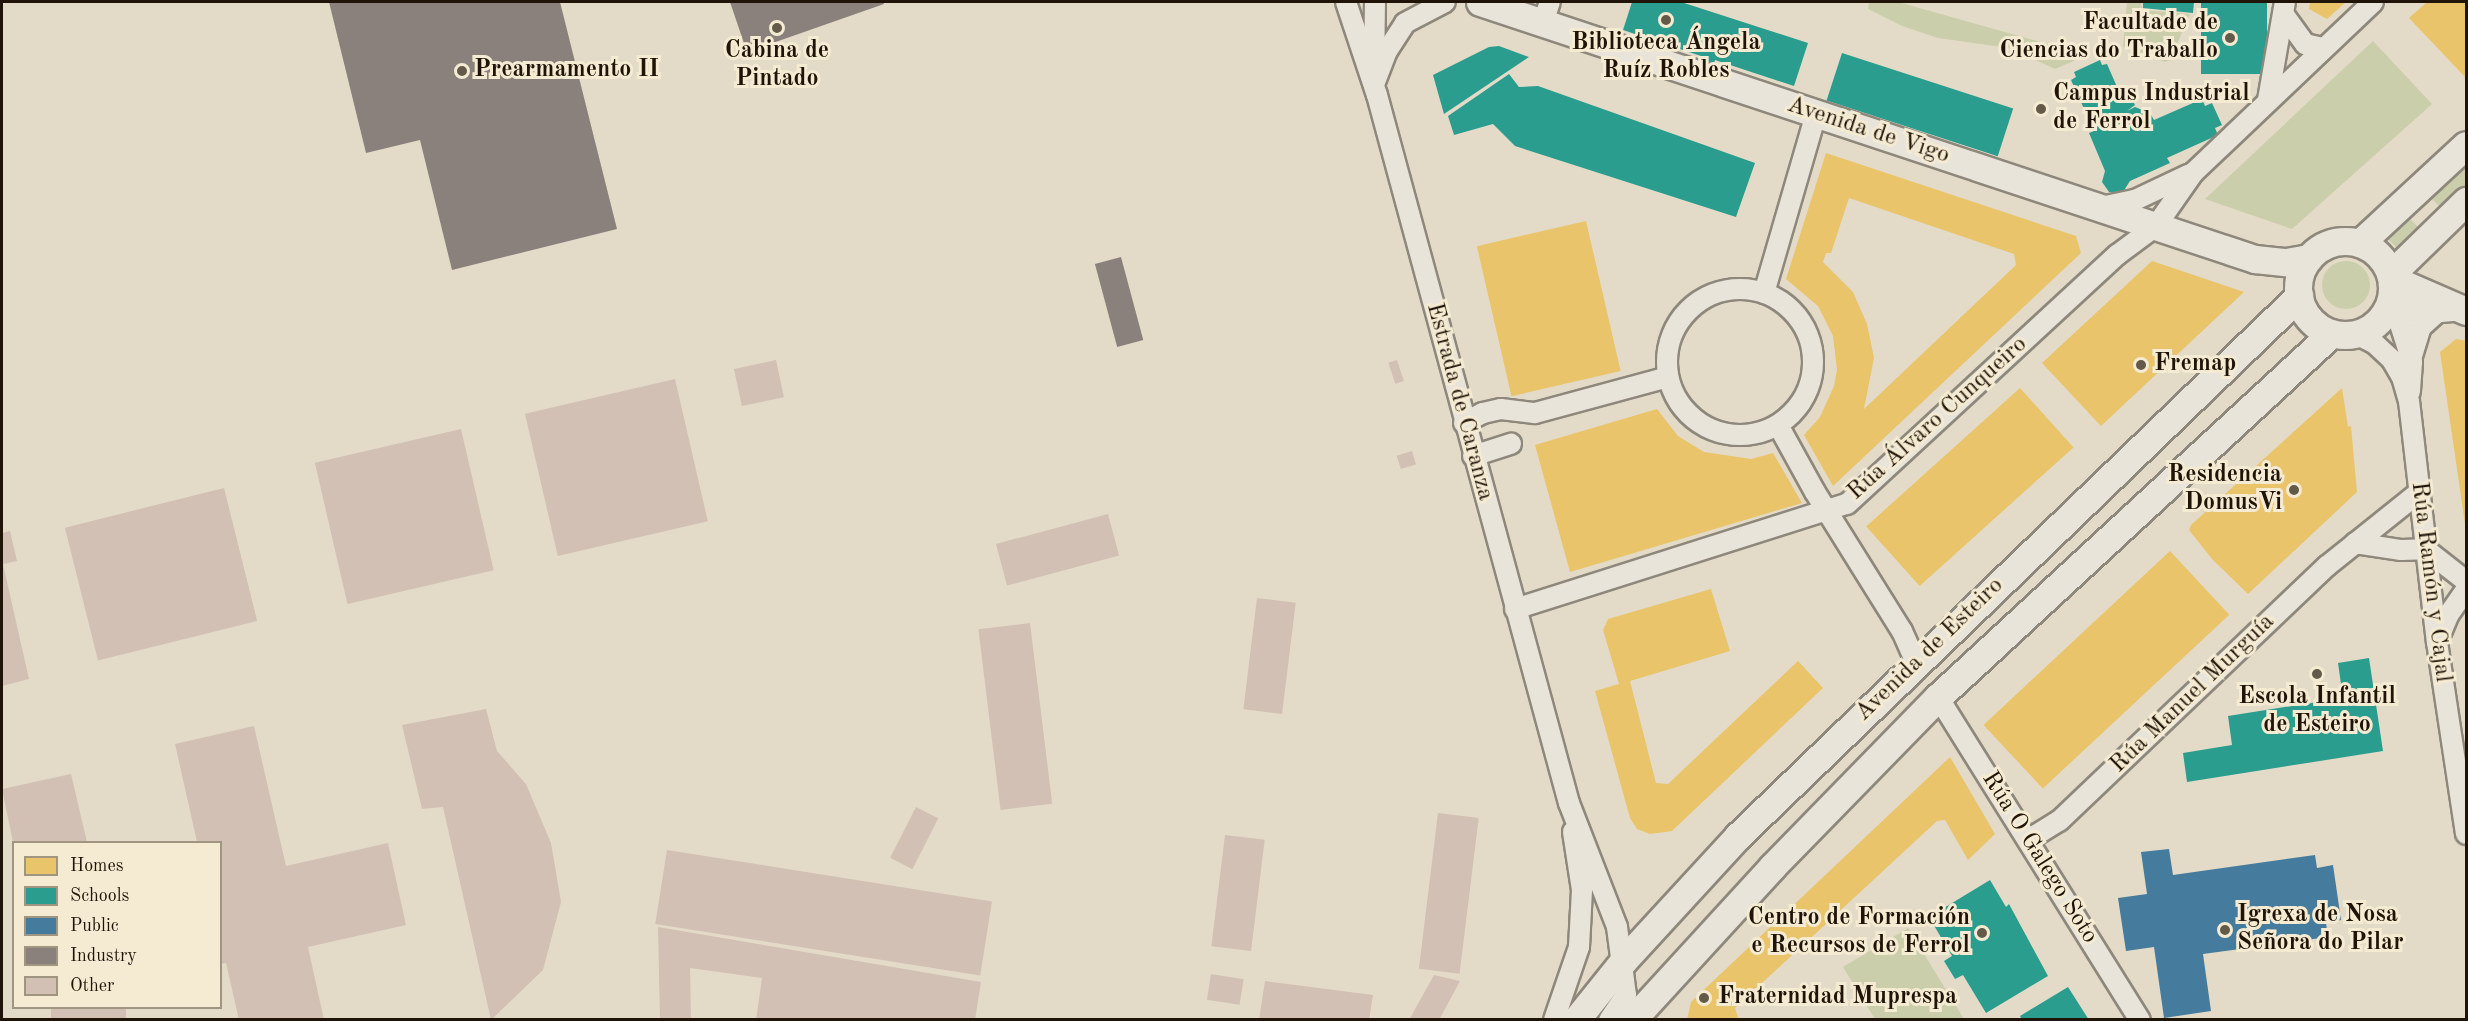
<!DOCTYPE html>
<meta charset="utf-8">
<style>
body{margin:0}
#map{position:relative;width:2468px;height:1021px;overflow:hidden;background:#e3dbc7;font-family:"Old Standard TT",serif}
div>[style]{position:absolute}
[style*='--x']{left:calc(var(--x)*1px);top:calc(var(--y)*1px);width:calc(var(--w)*1px);rotate:calc(var(--a)*1deg)}
.green>*{inset:0;background:#caceaa}
.round{border-radius:50%}
.homes>*{inset:0;background:#e9c46a;transform-origin:0 0}
.schools>*{inset:0;background:#2a9d8f;transform-origin:0 0}
.public>*{inset:0;background:#457b9d}
.industry>*{inset:0;background:#8a817c;transform-origin:0 0}
.building>*{inset:0;background:#d3c0b4;transform-origin:0 0}
.roads{filter:drop-shadow(2px 0 #8e887c) drop-shadow(-2px 0 #8e887c) drop-shadow(0 2px #8e887c) drop-shadow(0 -2px #8e887c)}
.street>*{height:20px;margin:-10px;padding:0 10px;transform-origin:10px;border-radius:10px;background:#e9e4da}
.street>.ring{margin:-10px;padding:0;box-sizing:content-box;background:none;border:20px solid #e9e4da;border-radius:50%}
.secondary>*{height:27px;margin:-13.5px;padding:0 13.5px;transform-origin:13.5px;border-radius:13.5px;background:#e9e4da}
.secondary>.ring{margin:-13.5px;padding:0;box-sizing:content-box;background:none;border:27px solid #e9e4da;border-radius:50%}
.dots>*{width:16px;height:16px;translate:-50% -50%;box-sizing:border-box;border:3px solid #f5ebd2;border-radius:50%}
span{translate:-50% -50%;white-space:nowrap;text-align:center;line-height:1.15;-webkit-text-stroke:6px #f5ebd2;paint-order:stroke}
.poi-label{font-size:24px;color:#1f1407;font-weight:700}
.right{translate:-100% -50%;text-align:right}
.left{translate:0 -50%;text-align:left}
.street-label{font-size:24px;color:#1f1407}
.frame{position:absolute;inset:0;border:3px solid #1f1407;pointer-events:none}
.legend{position:absolute;left:12px;top:841px;width:210px;height:168px;box-sizing:border-box;background:#f5ebd2;border:2px solid #9f9581;margin:0;padding:8px 10px;list-style:none;font-size:18px;color:#1f1407}
.legend li{display:flex;align-items:center;gap:12px;height:30px}
.legend b{width:30px;border:2px solid #9f9581}
</style>
<div id="map">
<div class="green">
<div style="clip-path:polygon(1869px 2px,1898px 2px,2087px 55px,2055px 69px,2009px 48px,1938px 38px,1902px 26px,1868px 9px)"></div>
<div style="clip-path:polygon(2127px 2px,2141px 2px,2142px 10px,2190px 14px,2170px 60px,2165px 62px,2123px 47px)"></div>
<div style="clip-path:polygon(2373px 41px,2432px 104px,2292px 229px,2205px 199px)"></div>
<div style="clip-path:polygon(2466px 164px,2466px 185px,2442px 209px,2431px 198px)"></div>
<div style="clip-path:polygon(2408px 217px,2419px 228px,2398px 249px,2385px 236px)"></div>
<div class="round" style="left:2322px;top:261px;width:48px;height:48px"></div>
<div style="clip-path:polygon(1908px 928px,1964px 1019px,1875px 1019px,1843px 967px)"></div>
</div>
<div class="homes">
<div style="clip-path:polygon(2310px 2px,2346px 2px,2327px 19px,2309px 9px)"></div>
<div style="clip-path:polygon(2427px 2px,2466px 2px,2466px 78px,2409px 18px)"></div>
<div style="clip-path:polygon(evenodd,1826px 153px,2076px 236px,2081px 253px,1833px 486px,1804px 435px,1820px 417px,1834px 386px,1837px 370px,1833px 336px,1818px 306px,1786px 279px,1826px 153px,1849px 198px,2014px 254px,2016px 265px,1864px 409px,1874px 358px,1867px 324px,1853px 292px,1823px 262px,1826px 253px,1831px 253px,1849px 198px)"></div>
<div style="left:1586px;top:221px;width:154px;height:112px;rotate:77deg"></div>
<div style="clip-path:polygon(2152px 261px,2244px 292px,2101px 426px,2042px 363px)"></div>
<div style="clip-path:polygon(2456px 339px,2466px 341px,2465px 524px,2440px 352px)"></div>
<div style="left:2020px;top:388px;width:80px;height:207px;rotate:48deg"></div>
<div style="clip-path:polygon(2342px 388px,2348px 427px,2351px 426px,2357px 492px,2248px 594px,2212px 559px,2189px 530px,2191px 525px)"></div>
<div style="clip-path:polygon(1657px 409px,1678px 436px,1704px 452px,1751px 459px,1773px 453px,1802px 503px,1570px 572px,1535px 445px)"></div>
<div style="left:2170px;top:551px;width:87px;height:255px;rotate:47deg"></div>
<div style="clip-path:polygon(1711px 589px,1730px 651px,1630px 681px,1656px 783px,1668px 784px,1798px 661px,1823px 688px,1672px 831px,1650px 834px,1637px 829px,1630px 818px,1595px 691px,1619px 684px,1603px 630px,1608px 619px)"></div>
<div style="clip-path:polygon(1950px 757px,1995px 834px,1968px 860px,1945px 820px,1937px 821px,1735px 1008px,1739px 1020px,1687px 1020px,1691px 1002px)"></div>
</div>
<div class="schools">
<div style="clip-path:polygon(1632px 2px,1681px 2px,1808px 43px,1794px 86px,1715px 60px,1714px 64px,1700px 59px,1701px 56px,1623px 30px)"></div>
<div style="clip-path:polygon(2143px 2px,2194px 2px,2193px 13px,2143px 8px)"></div>
<div style="left:2201px;top:2px;width:66px;height:72px"></div>
<div style="clip-path:polygon(1499px 46px,1529px 57px,1444px 114px,1433px 75px,1489px 47px)"></div>
<div style="left:1842px;top:53px;width:180px;height:50px;rotate:18deg"></div>
<div style="clip-path:polygon(2100px 60px,2102px 65px,2107px 64px,2121px 96px,2129px 92px,2135px 105px,2127px 111px,2135px 107px,2150px 113px,2154px 120px,2202px 99px,2205px 106px,2212px 103px,2222px 125px,2215px 128px,2218px 135px,2167px 158px,2170px 163px,2130px 181px,2123px 192px,2109px 192px,2102px 182px,2105px 171px,2089px 133px,2094px 131px,2071px 80px,2076px 77px,2074px 72px)"></div>
<div style="clip-path:polygon(1509px 74px,1519px 87px,1538px 86px,1755px 163px,1736px 217px,1515px 146px,1493px 124px,1454px 135px,1448px 116px)"></div>
<div style="clip-path:polygon(2369px 658px,2383px 751px,2187px 782px,2183px 753px,2232px 745px,2228px 716px,2343px 698px,2338px 663px)"></div>
<div style="clip-path:polygon(1990px 880px,2006px 907px,2009px 904px,2048px 976px,1986px 1013px,1963px 975px,1955px 979px,1944px 961px,1952px 956px,1929px 917px)"></div>
<div style="clip-path:polygon(2068px 987px,2089px 1020px,2022px 1020px,2020px 1016px)"></div>
</div>
<div class="public">
<div style="clip-path:polygon(2169px 849px,2173px 875px,2315px 855px,2317px 868px,2333px 865px,2341px 920px,2326px 923px,2328px 937px,2203px 954px,2211px 1011px,2164px 1018px,2154px 947px,2126px 951px,2118px 898px,2147px 894px,2141px 852px)"></div>
</div>
<div class="industry">
<div style="clip-path:polygon(329px 2px,560px 2px,617px 229px,452px 270px,420px 140px,366px 153px)"></div>
<div style="clip-path:polygon(730px 2px,883px 2px,884px 4px,747px 52px)"></div>
<div style="left:1121px;top:257px;width:86px;height:27px;rotate:75deg"></div>
</div>
<div class="building">
<div style="left:776px;top:360px;width:38px;height:43px;rotate:78deg"></div>
<div style="left:1397px;top:360px;width:22px;height:9px;rotate:72deg"></div>
<div style="left:675px;top:379px;width:146px;height:154px;rotate:77deg"></div>
<div style="left:461px;top:429px;width:145px;height:150px;rotate:77deg"></div>
<div style="left:1412px;top:451px;width:14px;height:16px;rotate:73deg"></div>
<div style="left:224px;top:488px;width:137px;height:164px;rotate:76deg"></div>
<div style="left:1108px;top:514px;width:43px;height:116px;rotate:75deg"></div>
<div style="clip-path:polygon(10px 531px,17px 561px,3px 564px,29px 679px,2px 686px,2px 533px)"></div>
<div style="left:1257px;top:598px;width:39px;height:112px;rotate:7deg"></div>
<div style="left:1030px;top:623px;width:182px;height:52px;rotate:83deg"></div>
<div style="clip-path:polygon(486px 709px,497px 751px,526px 784px,551px 843px,561px 902px,543px 970px,491px 1020px,443px 807px,422px 809px,402px 725px)"></div>
<div style="clip-path:polygon(254px 726px,286px 866px,388px 843px,406px 925px,308px 947px,324px 1020px,239px 1020px,226px 963px,220px 964px,220px 842px,197px 842px,175px 744px)"></div>
<div style="clip-path:polygon(71px 774px,87px 842px,13px 842px,2px 789px)"></div>
<div style="left:916px;top:807px;width:25px;height:57px;rotate:27deg"></div>
<div style="left:1438px;top:813px;width:41px;height:157px;rotate:7deg"></div>
<div style="left:1225px;top:835px;width:40px;height:112px;rotate:7deg"></div>
<div style="left:667px;top:850px;width:329px;height:75px;rotate:9deg"></div>
<div style="clip-path:polygon(658px 927px,981px 982px,975px 1020px,756px 1020px,762px 978px,690px 968px,691px 1020px,660px 1020px)"></div>
<div style="left:1211px;top:974px;width:33px;height:26px;rotate:9deg"></div>
<div style="clip-path:polygon(1434px 975px,1460px 981px,1439px 1020px,1409px 1020px)"></div>
<div style="clip-path:polygon(1265px 981px,1373px 995px,1369px 1020px,1259px 1020px)"></div>
<div style="left:51px;top:1008px;width:75px;height:12px"></div>
</div>
<div class="roads">
<div class="street">
<div style="--x:1346;--y:2;--w:98;--a:71.6"></div>
<div style="--x:1377;--y:95;--w:734;--a:74.83"></div>
<div style="--x:1569;--y:803;--w:133;--a:68.8"></div>
<div style="--x:1617;--y:927;--w:69;--a:82.5"></div>
<div style="--x:1626;--y:995;--w:30;--a:124"></div>
<div style="--x:2284;--y:15;--w:36;--a:54"></div>
<div style="--x:2305;--y:44;--w:18;--a:13"></div>
<div style="--x:1543;--y:23;--w:22;--a:-72"></div>
<div style="--x:1374;--y:72;--w:70;--a:-89.2"></div>
<div style="--x:1375;--y:82;--w:33;--a:-69"></div>
<div style="--x:1387;--y:51;--w:33;--a:-57"></div>
<div style="--x:1405;--y:23;--w:45;--a:-27.7"></div>
<div style="--x:2268;--y:100;--w:99;--a:-80.2"></div>
<div style="--x:2101;--y:207;--w:35;--a:-12"></div>
<div style="--x:2135;--y:200;--w:59;--a:-25.3"></div>
<div class="ring" style="left:1667px;top:289px;width:126px;height:126px"></div>
<div style="--x:1764;--y:293;--w:186;--a:-73.8"></div>
<div style="--x:2393;--y:302;--w:63;--a:72.4"></div>
<div style="--x:2412;--y:362;--w:30;--a:94"></div>
<div style="--x:2356;--y:334;--w:20;--a:27"></div>
<div style="--x:2374;--y:343;--w:25;--a:43"></div>
<div style="--x:2392;--y:360;--w:20;--a:60"></div>
<div style="--x:2402;--y:377;--w:25;--a:74"></div>
<div style="--x:2409;--y:401;--w:243;--a:83.4"></div>
<div style="--x:2437;--y:642;--w:194;--a:81.4"></div>
<div style="--x:2412;--y:356;--w:30;--a:-73"></div>
<div style="--x:2421;--y:327;--w:28;--a:-42"></div>
<div style="--x:1464;--y:423;--w:21;--a:-28"></div>
<div style="--x:1483;--y:413;--w:18;--a:-13"></div>
<div style="--x:1501;--y:409;--w:34;--a:7"></div>
<div style="--x:1535;--y:413;--w:138;--a:-15.1"></div>
<div style="--x:1778;--y:425;--w:77;--a:61.1"></div>
<div style="--x:1815;--y:492;--w:164;--a:58"></div>
<div style="--x:1902;--y:631;--w:34;--a:66"></div>
<div style="--x:1473;--y:456;--w:40;--a:-18"></div>
<div style="--x:2355;--y:543;--w:47;--a:8.7"></div>
<div style="--x:2401;--y:550;--w:24;--a:-2"></div>
<div style="--x:2425;--y:549;--w:52;--a:38"></div>
<div style="--x:1515;--y:609;--w:348;--a:-17.6"></div>
<div style="--x:1847;--y:504;--w:367;--a:-42.7"></div>
<div style="--x:2117;--y:255;--w:49;--a:-36.6"></div>
<div style="--x:2156;--y:226;--w:65;--a:-55.1"></div>
<div style="--x:2193;--y:173;--w:248;--a:-43.5"></div>
<div style="--x:2437;--y:642;--w:30;--a:-67"></div>
<div style="--x:2449;--y:614;--w:29;--a:-55"></div>
<div style="--x:1938;--y:697;--w:381;--a:58"></div>
<div style="--x:2028;--y:840;--w:36;--a:-32"></div>
<div style="--x:2059;--y:821;--w:370;--a:-43.6"></div>
<div style="--x:2327;--y:566;--w:117;--a:-38.7"></div>
<div style="--x:1554;--y:1020;--w:77;--a:-71.1"></div>
<div style="--x:1579;--y:947;--w:57;--a:-87"></div>
<div style="--x:1582;--y:890;--w:59;--a:-98.8"></div>
</div>
<div class="secondary">
<div style="--x:1480;--y:2;--w:817;--a:18.35"></div>
<div style="--x:2255;--y:259;--w:31;--a:6"></div>
<div style="--x:2286;--y:262;--w:23;--a:-10"></div>
<div class="ring" style="left:2298px;top:241px;width:67px;height:67px"></div>
<div style="--x:2360;--y:243;--w:144;--a:-42.8"></div>
<div style="--x:2391;--y:274;--w:105;--a:-44.2"></div>
<div style="--x:2392;--y:279;--w:81;--a:23.4"></div>
<div style="--x:2385;--y:313;--w:67;--a:-5.1"></div>
<div style="--x:1576;--y:1020;--w:77;--a:-51.3"></div>
<div style="--x:1624;--y:960;--w:168;--a:-47.4"></div>
<div style="--x:1738;--y:836;--w:779;--a:-43.91"></div>
<div style="--x:1632;--y:1020;--w:207;--a:-47.5"></div>
<div style="--x:1772;--y:867;--w:238;--a:-45.7"></div>
<div style="--x:1938;--y:697;--w:536;--a:-42.73"></div>
</div>
</div>
<div class="dots">
<div style="left:1666px;top:20px;background:#645a4a"></div>
<div style="left:777px;top:28px;background:#645a4a"></div>
<div style="left:2230px;top:38px;background:#645a4a"></div>
<div style="left:462px;top:71px;background:#645a4a"></div>
<div style="left:2041px;top:109px;background:#645a4a"></div>
<div style="left:2141px;top:365px;background:#645a4a"></div>
<div style="left:2294px;top:490px;background:#645a4a"></div>
<div style="left:2317px;top:674px;background:#645a4a"></div>
<div style="left:2225px;top:930px;background:#645a4a"></div>
<div style="left:1982px;top:933px;background:#645a4a"></div>
<div style="left:1704px;top:998px;background:#645a4a"></div>
</div>
<div class="poi-label">
<span class="right" style="left:2218px;top:38px">Facultade de<br>Ciencias do Traballo</span>
<span style="left:1666px;top:58px">Biblioteca Ángela<br>Ruíz Robles</span>
<span style="left:777px;top:66px">Cabina de<br>Pintado</span>
<span class="left" style="left:474px;top:71px">Prearmamento II</span>
<span class="left" style="left:2053px;top:109px">Campus Industrial<br>de Ferrol</span>
<span class="left" style="left:2154px;top:365px">Fremap</span>
<span class="right" style="left:2282px;top:490px">Residencia<br>DomusVi</span>
<span style="left:2317px;top:712px">Escola Infantil<br>de Esteiro</span>
<span class="left" style="left:2237px;top:930px">Igrexa de Nosa<br>Señora do Pilar</span>
<span class="right" style="left:1970px;top:933px">Centro de Formación<br>e Recursos de Ferrol</span>
<span class="left" style="left:1718px;top:998px">Fraternidad Muprespa</span>
</div>
<div class="street-label">
<span style="left:1868px;top:131px;rotate:18deg">Avenida de Vigo</span>
<span style="left:1459px;top:402px;rotate:75deg">Estrada de Caranza</span>
<span style="left:1938px;top:419px;rotate:-42deg">Rúa Álvaro Cunqueiro</span>
<span style="left:2430px;top:582px;rotate:83deg">Rúa Ramón y Cajal</span>
<span style="left:1930px;top:650px;rotate:-44deg">Avenida de Esteiro</span>
<span style="left:2193px;top:694px;rotate:-44deg">Rúa Manuel Murguía</span>
<span style="left:2039px;top:858px;rotate:58deg">Rúa O Galego Soto</span>
</div>
<div class="frame"></div>
<ul class="legend">
<li><b style="height:16px;background:#e9c46a"></b>Homes</li>
<li><b style="height:16px;background:#2a9d8f"></b>Schools</li>
<li><b style="height:16px;background:#457b9d"></b>Public</li>
<li><b style="height:16px;background:#8a817c"></b>Industry</li>
<li><b style="height:16px;background:#d3c0b4"></b>Other</li>
</ul>
</div>
